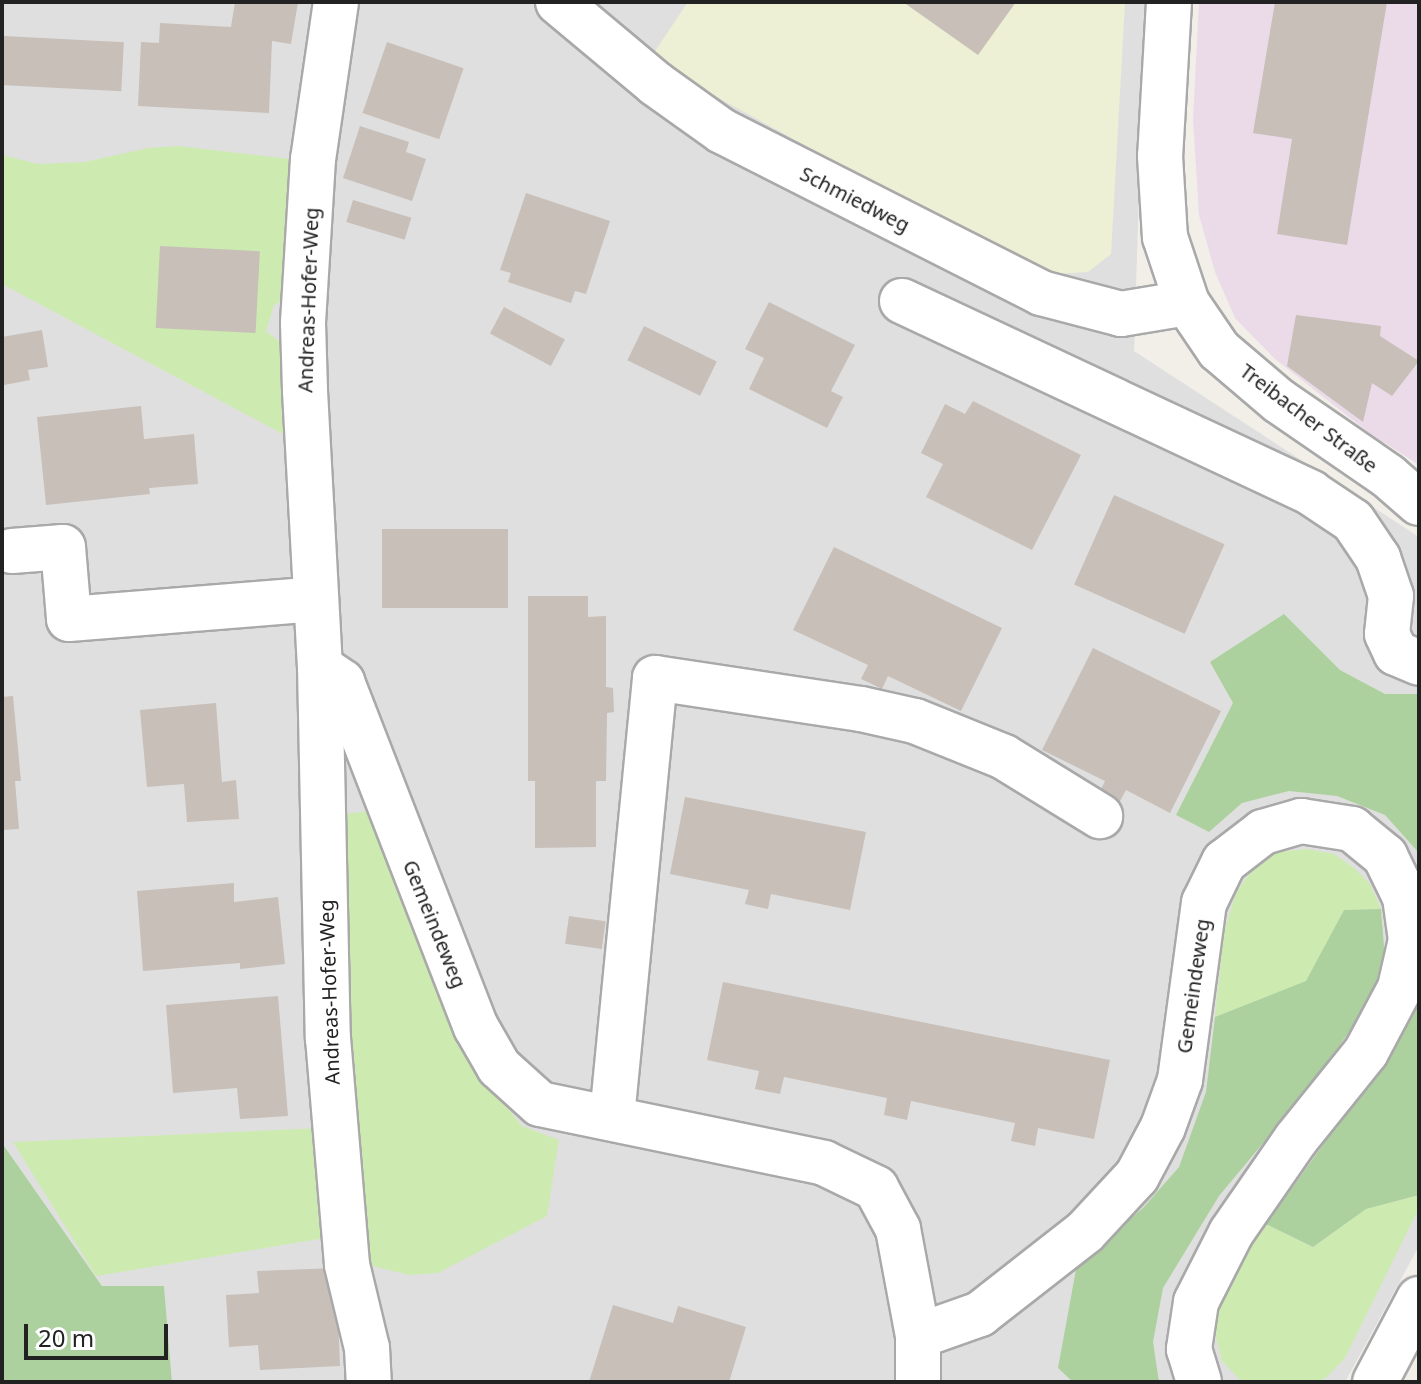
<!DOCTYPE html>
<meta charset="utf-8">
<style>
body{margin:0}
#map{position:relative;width:1421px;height:1384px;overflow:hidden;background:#f2efe9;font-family:"Noto Sans",sans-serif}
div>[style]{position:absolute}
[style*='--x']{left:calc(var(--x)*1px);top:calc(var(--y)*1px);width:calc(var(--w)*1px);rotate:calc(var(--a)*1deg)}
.residential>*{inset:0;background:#e0dfdf}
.industrial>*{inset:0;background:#ebdbe8}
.farmland>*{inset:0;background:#eef0d5}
.grass>*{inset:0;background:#cdebb0}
.forest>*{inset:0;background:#add19e}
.building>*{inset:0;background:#c7bfb8;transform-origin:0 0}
.roads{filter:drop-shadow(2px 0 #a9a9a9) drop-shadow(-2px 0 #a9a9a9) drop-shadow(0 2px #a9a9a9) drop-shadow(0 -2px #a9a9a9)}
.minor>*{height:44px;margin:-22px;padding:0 22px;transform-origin:22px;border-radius:22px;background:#fff}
span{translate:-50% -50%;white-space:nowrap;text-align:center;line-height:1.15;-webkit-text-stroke:6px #fff;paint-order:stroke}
.street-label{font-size:20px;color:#222}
.frame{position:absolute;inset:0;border:4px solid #222;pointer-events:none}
.scale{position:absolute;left:24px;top:1324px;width:144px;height:36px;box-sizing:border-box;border:4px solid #222;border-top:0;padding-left:10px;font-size:24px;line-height:28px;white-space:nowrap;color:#222;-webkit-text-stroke:6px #fff;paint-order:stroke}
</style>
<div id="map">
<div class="residential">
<div style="clip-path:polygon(2px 2px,1145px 2px,1134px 351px,1419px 537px,1419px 1246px,1345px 1382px,172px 1382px,164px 1286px,102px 1286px,2px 1143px)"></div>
</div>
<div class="industrial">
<div style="clip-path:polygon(1199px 2px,1419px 2px,1419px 465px,1368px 432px,1275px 359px,1235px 318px,1215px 272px,1199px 215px,1193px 120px)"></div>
</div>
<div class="farmland">
<div style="clip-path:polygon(688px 2px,1125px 2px,1111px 254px,1088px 272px,1055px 274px,898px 196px,649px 60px)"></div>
</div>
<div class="grass">
<div style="clip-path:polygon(178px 146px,299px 160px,289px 297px,274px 305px,266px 331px,280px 342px,290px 356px,296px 441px,2px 284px,2px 155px,38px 164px,85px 162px,148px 148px)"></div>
<div style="clip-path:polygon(377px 810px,457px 1011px,503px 1103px,522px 1126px,559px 1140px,547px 1216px,438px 1273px,409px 1275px,361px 1263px,337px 815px)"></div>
<div style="clip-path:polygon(1307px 849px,1334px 854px,1354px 868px,1370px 884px,1381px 909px,1344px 910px,1307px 981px,1215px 1017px,1224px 932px,1236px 893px,1252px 870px,1278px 852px)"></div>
<div style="clip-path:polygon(323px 1128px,331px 1237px,96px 1276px,13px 1142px)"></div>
<div style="clip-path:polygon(1419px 1195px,1419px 1208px,1345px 1358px,1326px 1378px,1318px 1382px,1242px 1382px,1222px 1361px,1216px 1337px,1218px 1306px,1230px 1279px,1266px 1224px,1313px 1247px,1366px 1209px)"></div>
</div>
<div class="forest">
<div style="clip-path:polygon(1284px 614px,1340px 670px,1385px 694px,1419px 694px,1419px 853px,1385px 815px,1337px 796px,1289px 791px,1242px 803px,1209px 832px,1176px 815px,1233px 703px,1210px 662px)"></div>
<div style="clip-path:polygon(1381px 909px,1385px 959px,1370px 1002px,1313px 1083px,1219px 1196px,1163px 1288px,1153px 1342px,1159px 1382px,1073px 1382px,1058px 1368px,1077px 1264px,1143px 1208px,1179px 1167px,1206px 1092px,1215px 1017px,1306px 981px,1344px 910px)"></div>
<div style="clip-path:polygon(1419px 1003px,1419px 1195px,1366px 1209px,1313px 1247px,1266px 1224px,1400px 1038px)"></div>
<div style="clip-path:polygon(2px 1143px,102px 1286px,164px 1286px,172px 1382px,2px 1382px)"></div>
</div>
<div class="building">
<div style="clip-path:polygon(235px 2px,298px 2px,291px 44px,272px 41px,269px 113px,138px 106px,141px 42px,159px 43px,160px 23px,231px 27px)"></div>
<div style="clip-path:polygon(903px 2px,1016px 2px,978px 55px)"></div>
<div style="clip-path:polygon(1275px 2px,1387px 2px,1347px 245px,1277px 234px,1292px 139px,1253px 133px)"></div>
<div style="left:4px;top:36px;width:120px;height:49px;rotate:3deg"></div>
<div style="left:387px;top:42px;width:81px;height:75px;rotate:19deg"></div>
<div style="clip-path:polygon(360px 126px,409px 142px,406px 152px,426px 159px,412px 201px,343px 178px)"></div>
<div style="clip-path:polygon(526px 193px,610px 221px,586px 294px,575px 291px,571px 303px,508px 282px,511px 273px,500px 270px)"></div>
<div style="left:353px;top:200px;width:61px;height:23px;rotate:17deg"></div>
<div style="left:160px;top:246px;width:100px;height:82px;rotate:3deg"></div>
<div style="clip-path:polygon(769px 302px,855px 345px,831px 391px,843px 397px,827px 428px,749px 389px,764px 358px,745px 349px)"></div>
<div style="left:504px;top:307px;width:69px;height:30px;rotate:28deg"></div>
<div style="clip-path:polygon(1296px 315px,1381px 326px,1380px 336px,1419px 361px,1392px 396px,1372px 383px,1363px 422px,1287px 366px)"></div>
<div style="left:644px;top:326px;width:81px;height:38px;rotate:26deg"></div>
<div style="clip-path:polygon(42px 330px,48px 367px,28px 370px,30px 380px,4px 385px,2px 337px)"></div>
<div style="clip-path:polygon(973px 401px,1081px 455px,1032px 550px,926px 497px,943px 464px,921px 453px,945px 404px,965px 414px)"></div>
<div style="clip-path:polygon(141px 406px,144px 439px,194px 434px,198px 484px,149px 488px,150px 494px,46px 505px,37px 417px)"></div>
<div style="left:1114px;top:495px;width:121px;height:98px;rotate:24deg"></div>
<div style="left:382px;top:529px;width:126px;height:79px"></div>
<div style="clip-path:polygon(834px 547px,1002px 628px,961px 711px,888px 676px,882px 689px,872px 684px,861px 679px,868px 665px,793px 630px)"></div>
<div style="clip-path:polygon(528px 596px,588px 596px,588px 617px,606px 616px,606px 687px,613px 688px,614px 712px,607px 713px,606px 781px,596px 781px,596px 847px,535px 848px,535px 781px,528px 781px)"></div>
<div style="clip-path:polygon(1093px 648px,1221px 711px,1170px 813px,1126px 790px,1119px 803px,1099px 793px,1105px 781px,1042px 750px)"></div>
<div style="clip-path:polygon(13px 696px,21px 781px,15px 781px,19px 829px,2px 830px,2px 697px)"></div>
<div style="clip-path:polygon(216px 703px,222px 782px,236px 780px,239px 819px,187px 822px,184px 784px,147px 787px,140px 710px)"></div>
<div style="clip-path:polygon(685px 797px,866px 832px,850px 910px,771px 894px,768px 909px,745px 904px,749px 890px,670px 874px)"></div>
<div style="clip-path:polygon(234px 883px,234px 902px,278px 897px,285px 964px,240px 969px,240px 963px,143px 971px,137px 891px)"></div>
<div style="left:569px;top:916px;width:37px;height:28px;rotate:8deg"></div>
<div style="clip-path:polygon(723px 982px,1110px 1060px,1094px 1139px,1038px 1128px,1035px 1146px,1011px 1141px,1015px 1123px,911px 1101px,907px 1120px,884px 1115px,887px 1098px,784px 1077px,780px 1094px,755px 1089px,759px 1071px,707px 1060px)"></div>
<div style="clip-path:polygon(278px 996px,288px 1116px,240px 1119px,237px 1088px,173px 1093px,166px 1005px)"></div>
<div style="clip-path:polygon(336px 1268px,340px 1366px,260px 1370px,258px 1345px,229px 1347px,226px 1295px,259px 1293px,257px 1271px)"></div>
<div style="clip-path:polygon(613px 1305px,673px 1323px,678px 1306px,746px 1327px,729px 1382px,589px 1382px)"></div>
</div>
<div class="roads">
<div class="minor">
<div style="--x:336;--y:2;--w:159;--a:98.3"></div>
<div style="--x:313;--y:159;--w:164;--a:93.5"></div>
<div style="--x:303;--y:323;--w:68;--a:88.3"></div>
<div style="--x:305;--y:391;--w:276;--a:86.9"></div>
<div style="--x:320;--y:667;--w:371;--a:88.8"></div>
<div style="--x:328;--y:1038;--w:228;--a:85.2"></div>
<div style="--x:347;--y:1265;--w:85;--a:76.5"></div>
<div style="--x:367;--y:1348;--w:34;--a:87"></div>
<div style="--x:558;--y:2;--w:128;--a:39.9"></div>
<div style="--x:656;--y:84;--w:81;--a:35.5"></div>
<div style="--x:722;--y:131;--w:358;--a:26.9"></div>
<div style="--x:1041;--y:293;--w:83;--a:14.7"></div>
<div style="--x:1121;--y:314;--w:67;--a:-9.5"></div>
<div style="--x:1169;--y:2;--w:154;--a:93.3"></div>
<div style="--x:1160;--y:156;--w:81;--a:86.5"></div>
<div style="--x:1165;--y:237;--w:70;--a:71.6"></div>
<div style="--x:1187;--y:303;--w:57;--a:55.8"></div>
<div style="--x:1219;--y:350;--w:79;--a:40.4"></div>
<div style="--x:1279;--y:401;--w:132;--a:34.5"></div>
<div style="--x:1388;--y:476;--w:41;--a:41.1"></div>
<div style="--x:902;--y:301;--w:452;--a:25.1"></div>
<div style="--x:1311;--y:493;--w:50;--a:33.7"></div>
<div style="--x:1353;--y:521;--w:45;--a:56"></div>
<div style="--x:1378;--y:558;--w:40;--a:71.1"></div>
<div style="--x:1391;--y:596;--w:38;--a:96"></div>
<div style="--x:1387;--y:634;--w:21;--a:65"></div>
<div style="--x:1396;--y:653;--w:25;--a:23"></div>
<div style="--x:12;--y:551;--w:51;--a:-4.5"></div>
<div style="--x:63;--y:547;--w:72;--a:85.2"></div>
<div style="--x:69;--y:619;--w:248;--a:-4.6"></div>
<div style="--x:320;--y:667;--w:27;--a:34"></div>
<div style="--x:342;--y:682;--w:370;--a:68.8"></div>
<div style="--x:476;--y:1027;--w:46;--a:60.1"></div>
<div style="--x:499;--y:1067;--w:55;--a:42.1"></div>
<div style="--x:540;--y:1104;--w:290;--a:11.7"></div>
<div style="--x:824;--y:1163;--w:58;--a:25.7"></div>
<div style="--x:876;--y:1188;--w:47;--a:61.8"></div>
<div style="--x:898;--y:1229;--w:109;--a:79.4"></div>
<div style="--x:918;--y:1336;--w:46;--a:90"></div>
<div style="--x:612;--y:1117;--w:441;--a:-84.4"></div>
<div style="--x:655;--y:678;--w:208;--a:8.6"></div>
<div style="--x:861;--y:709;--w:55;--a:12.5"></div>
<div style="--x:915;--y:721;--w:96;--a:22"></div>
<div style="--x:1004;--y:757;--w:113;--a:31.6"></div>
<div style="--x:918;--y:1336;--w:66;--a:-19.5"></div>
<div style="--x:980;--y:1314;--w:133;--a:-38"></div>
<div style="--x:1085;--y:1232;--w:76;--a:-47.1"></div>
<div style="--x:1137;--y:1176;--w:55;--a:-62"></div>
<div style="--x:1163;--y:1127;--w:50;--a:-70.1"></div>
<div style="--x:1180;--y:1080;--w:179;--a:-82.3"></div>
<div style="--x:1204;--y:903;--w:46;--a:-64"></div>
<div style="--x:1224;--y:862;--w:49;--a:-37.6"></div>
<div style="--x:1263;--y:832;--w:40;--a:-16"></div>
<div style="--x:1301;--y:821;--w:52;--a:8.9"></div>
<div style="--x:1352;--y:829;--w:43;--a:39.3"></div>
<div style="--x:1385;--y:856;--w:46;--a:64"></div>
<div style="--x:1405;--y:897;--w:43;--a:82.1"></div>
<div style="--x:1411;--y:940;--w:49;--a:102.9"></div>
<div style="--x:1400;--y:988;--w:72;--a:118"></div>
<div style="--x:1366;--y:1052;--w:112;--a:128.8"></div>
<div style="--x:1296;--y:1139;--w:114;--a:124.7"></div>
<div style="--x:1231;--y:1233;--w:77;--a:116.9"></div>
<div style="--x:1196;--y:1302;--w:48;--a:98.5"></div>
<div style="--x:1189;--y:1349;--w:34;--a:73"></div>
<div style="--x:1375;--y:1382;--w:94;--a:-62.1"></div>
</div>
</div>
<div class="street-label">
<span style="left:855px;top:199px;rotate:27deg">Schmiedweg</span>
<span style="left:308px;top:300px;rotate:-88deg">Andreas-Hofer-Weg</span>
<span style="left:1309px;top:418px;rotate:37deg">Treibacher Straße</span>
<span style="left:435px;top:924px;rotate:68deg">Gemeindeweg</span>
<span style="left:1193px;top:986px;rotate:-82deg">Gemeindeweg</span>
<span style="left:329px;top:992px;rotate:-92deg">Andreas-Hofer-Weg</span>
</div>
<div class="frame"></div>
<div class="scale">20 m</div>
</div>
